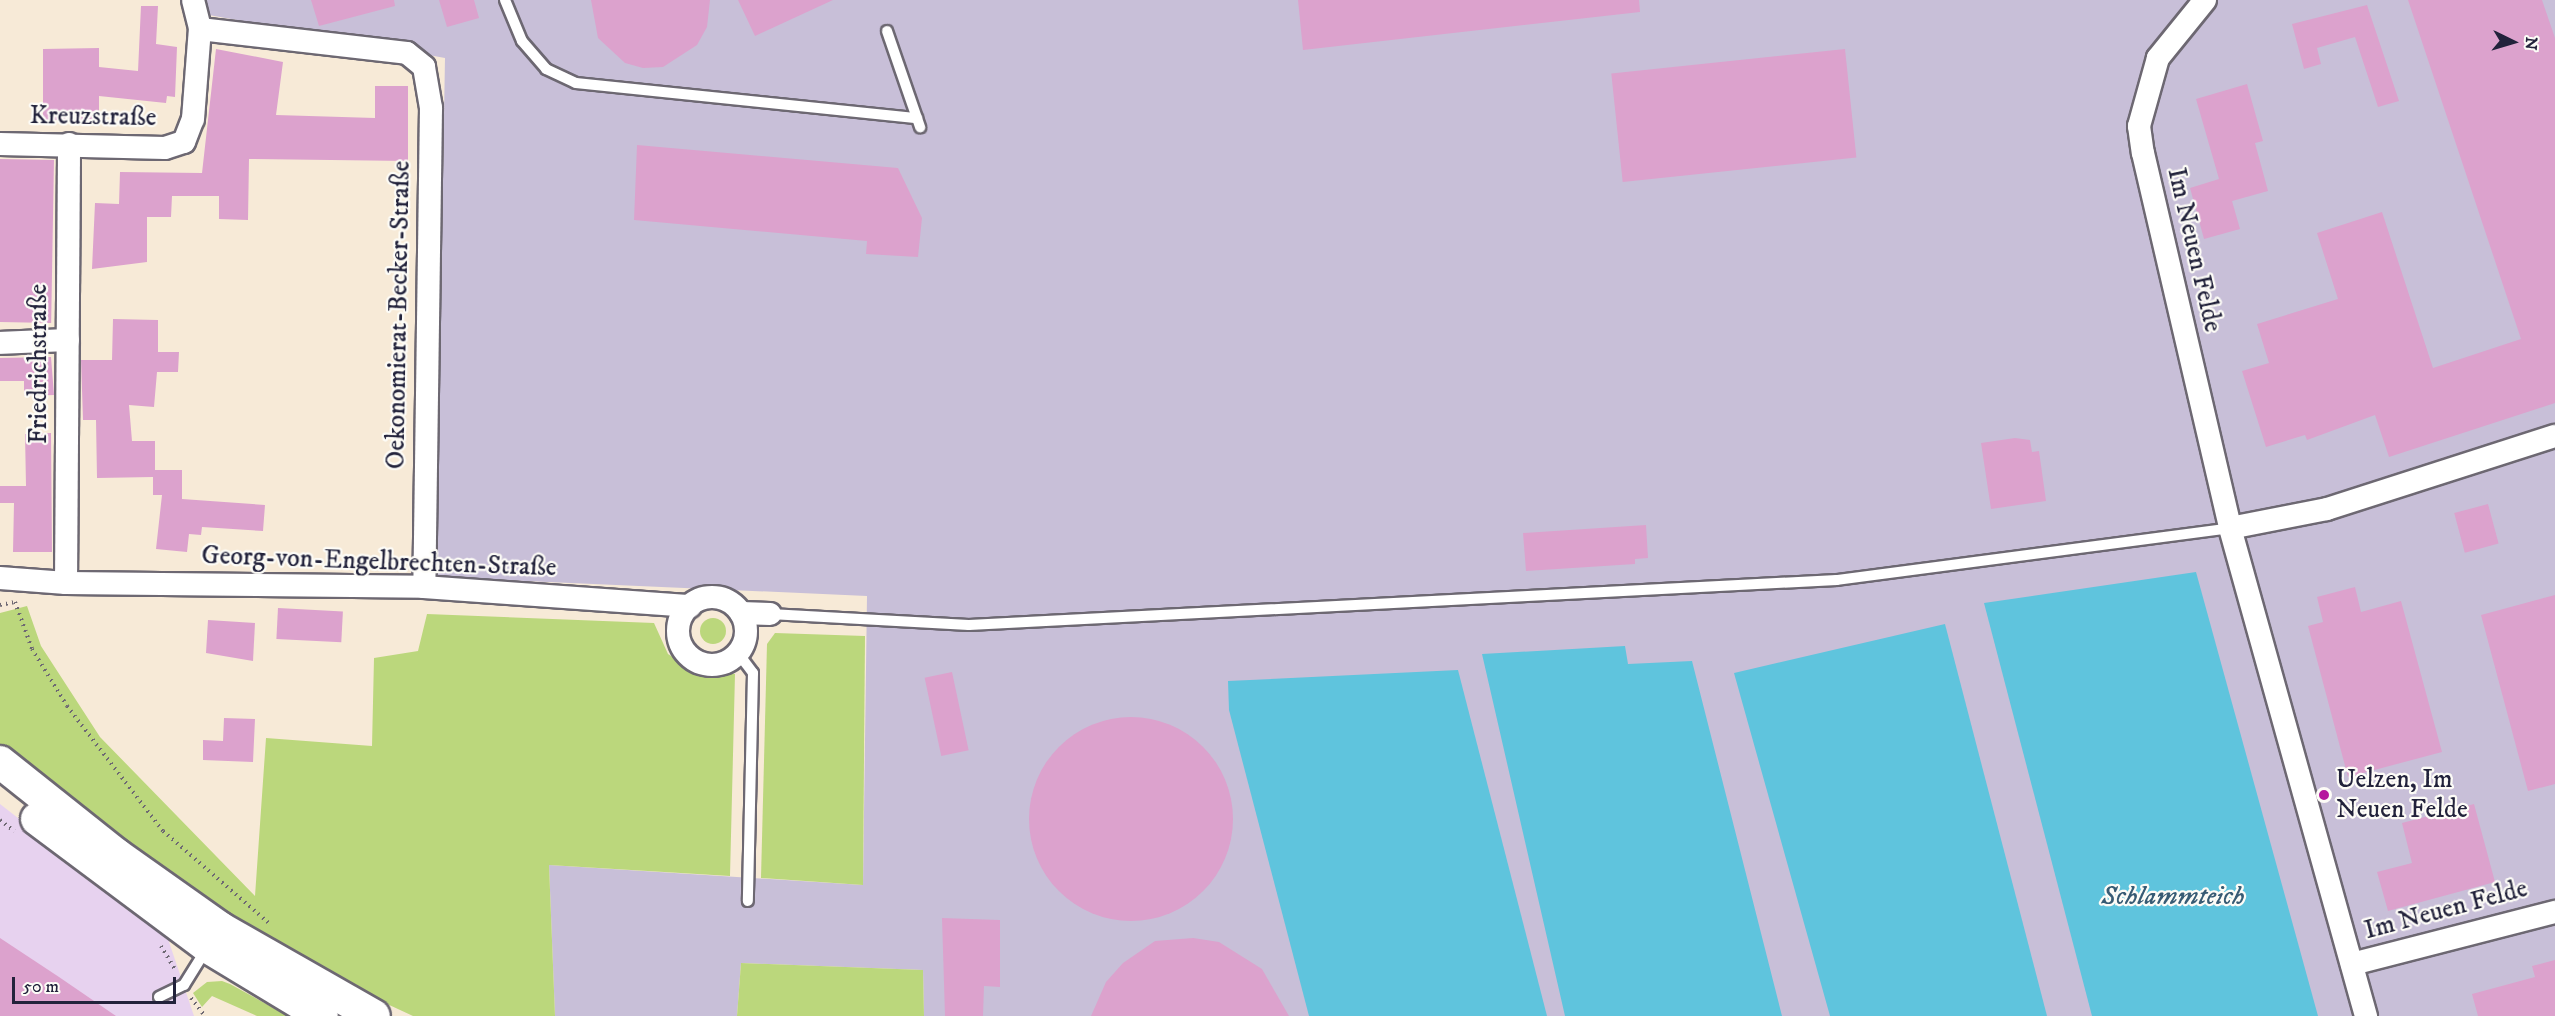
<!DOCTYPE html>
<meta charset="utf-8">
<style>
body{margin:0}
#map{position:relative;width:2555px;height:1016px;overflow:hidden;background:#f7ead7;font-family:"IM FELL DW Pica",serif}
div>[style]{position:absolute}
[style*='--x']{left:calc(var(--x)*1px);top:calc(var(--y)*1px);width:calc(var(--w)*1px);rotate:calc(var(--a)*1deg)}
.built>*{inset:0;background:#e7d2ef}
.industrial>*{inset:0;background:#c8bfd8}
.green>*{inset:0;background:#bbd77c}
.round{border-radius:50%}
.water>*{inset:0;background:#5fc4dd}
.building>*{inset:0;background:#dca2cd;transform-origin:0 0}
.path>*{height:4px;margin-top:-2px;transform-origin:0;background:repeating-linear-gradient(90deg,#6d6872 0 1.5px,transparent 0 6px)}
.roads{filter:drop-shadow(2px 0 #6d6872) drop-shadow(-2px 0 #6d6872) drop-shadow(0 2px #6d6872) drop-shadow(0 -2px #6d6872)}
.service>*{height:10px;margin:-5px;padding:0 5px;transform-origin:5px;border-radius:5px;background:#fff}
.minor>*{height:22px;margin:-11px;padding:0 11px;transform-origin:11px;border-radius:11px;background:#fff}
.minor>.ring{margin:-11px;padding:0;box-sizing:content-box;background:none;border:22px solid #fff;border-radius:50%}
.secondary>*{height:32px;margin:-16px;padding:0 16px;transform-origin:16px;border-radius:16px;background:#fff}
.dots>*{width:16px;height:16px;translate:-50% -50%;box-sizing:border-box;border:3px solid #fdfcf7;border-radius:50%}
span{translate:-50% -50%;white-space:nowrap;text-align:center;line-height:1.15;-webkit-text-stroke:4.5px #fdfcf7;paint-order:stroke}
.street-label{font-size:26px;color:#22223b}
.poi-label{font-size:26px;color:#22223b}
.left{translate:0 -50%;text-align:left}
.water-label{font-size:27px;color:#375b74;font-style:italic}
.north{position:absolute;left:2483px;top:12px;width:60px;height:60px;-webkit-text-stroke:4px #fdfcf7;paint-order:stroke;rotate:95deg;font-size:16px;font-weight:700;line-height:24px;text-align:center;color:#22223b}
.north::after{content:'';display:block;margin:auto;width:21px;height:27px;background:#22223b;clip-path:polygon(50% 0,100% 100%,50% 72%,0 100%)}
.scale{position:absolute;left:12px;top:977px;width:164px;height:27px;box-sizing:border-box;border:3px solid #22223b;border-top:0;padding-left:8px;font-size:18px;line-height:21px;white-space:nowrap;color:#22223b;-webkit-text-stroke:4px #fdfcf7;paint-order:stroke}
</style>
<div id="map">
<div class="built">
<div style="clip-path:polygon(0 804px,166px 933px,194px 1016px,0 1016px)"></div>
</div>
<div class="industrial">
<div style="clip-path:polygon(205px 0,2555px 0,2555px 1016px,924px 1016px,923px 970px,741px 963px,737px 1016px,555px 1016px,549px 865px,863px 885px,867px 596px,436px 577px,445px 58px,209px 15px)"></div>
</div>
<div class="green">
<div style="clip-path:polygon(27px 606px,41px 646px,100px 737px,255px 896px,266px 738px,372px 746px,374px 658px,418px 651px,427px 614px,654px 623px,668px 654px,690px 668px,735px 674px,730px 876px,549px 865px,555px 1016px,413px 1016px,316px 971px,206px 903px,0 749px,0 613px)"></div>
<div class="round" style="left:700px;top:618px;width:26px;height:26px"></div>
<div style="clip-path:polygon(775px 633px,865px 636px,863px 885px,761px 878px,767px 644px)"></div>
<div style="clip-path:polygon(741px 963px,923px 970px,924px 1016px,737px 1016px)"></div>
<div style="clip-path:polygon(222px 981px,230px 984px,288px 1016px,257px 1016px,212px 996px,202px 1007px,193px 993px,207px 982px)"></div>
</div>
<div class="water">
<div style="clip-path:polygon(2196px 572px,2318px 1016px,2092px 1016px,1984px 603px)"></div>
<div style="clip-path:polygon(1945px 624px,2047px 1016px,1830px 1016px,1734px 673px)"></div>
<div style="clip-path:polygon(1625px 646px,1628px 664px,1692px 661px,1782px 1016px,1565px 1016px,1482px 654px)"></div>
<div style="clip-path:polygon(1458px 670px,1547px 1016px,1309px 1016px,1229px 710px,1228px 681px)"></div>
</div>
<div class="building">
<div style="clip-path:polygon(311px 0,394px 0,395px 6px,319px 26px)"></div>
<div style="clip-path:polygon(439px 0,474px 0,479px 18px,447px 27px)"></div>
<div style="clip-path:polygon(591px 0,710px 0,707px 27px,697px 45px,663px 67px,643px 68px,625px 63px,598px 38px)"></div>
<div style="clip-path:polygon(738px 0,833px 0,755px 36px)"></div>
<div style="clip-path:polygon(1298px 0,1639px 0,1640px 12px,1303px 50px)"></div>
<div style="clip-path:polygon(2408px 0,2542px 0,2555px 38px,2555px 403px,2389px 457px,2375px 415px,2307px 440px,2305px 435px,2266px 447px,2242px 371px,2269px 363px,2257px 324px,2338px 299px,2317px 233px,2382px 212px,2433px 368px,2521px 339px)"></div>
<div style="clip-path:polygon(2367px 5px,2399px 101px,2378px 107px,2355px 37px,2317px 48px,2321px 64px,2304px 69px,2292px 24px)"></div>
<div style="clip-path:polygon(141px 6px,158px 6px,156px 44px,177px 47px,175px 97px,167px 96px,166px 103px,99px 96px,99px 120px,43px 120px,43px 49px,99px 48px,99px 67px,138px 71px)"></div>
<div style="clip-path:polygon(216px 49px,283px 62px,276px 115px,375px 118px,375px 86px,408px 86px,408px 161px,249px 159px,248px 220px,219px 219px,219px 196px,172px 196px,171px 217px,147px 217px,147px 262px,92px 269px,95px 203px,119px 204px,120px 172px,202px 173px)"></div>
<div style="left:1845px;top:49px;width:109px;height:235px;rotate:84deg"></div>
<div style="clip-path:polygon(2247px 84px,2263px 141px,2255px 143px,2268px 191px,2232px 201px,2240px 229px,2204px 239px,2190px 188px,2219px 179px,2196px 99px)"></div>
<div style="clip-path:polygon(637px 145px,898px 168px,922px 218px,918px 257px,866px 254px,867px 241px,634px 220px)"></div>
<div style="left:0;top:159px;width:54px;height:163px;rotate:1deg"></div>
<div style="clip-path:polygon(113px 319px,158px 320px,158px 352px,179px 352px,178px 372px,157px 372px,154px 407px,129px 405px,132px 441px,155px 441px,155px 470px,182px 470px,182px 499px,265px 505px,263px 531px,202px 527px,201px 535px,189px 534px,187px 552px,156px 549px,162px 495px,153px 495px,153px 477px,97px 478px,96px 420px,83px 420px,81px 360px,112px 360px)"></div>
<div style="clip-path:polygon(51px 357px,54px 395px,24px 396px,24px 381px,0 381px,0 358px)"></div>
<div style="clip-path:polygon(51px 433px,52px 552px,13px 552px,14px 503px,0 503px,0 486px,26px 486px,25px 434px)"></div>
<div style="clip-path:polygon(2015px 438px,2030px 440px,2032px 452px,2039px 451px,2046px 501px,1991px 509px,1981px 443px)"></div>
<div style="left:2488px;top:504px;width:41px;height:35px;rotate:75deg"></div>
<div style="clip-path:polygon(1646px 525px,1648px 558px,1635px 559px,1635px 564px,1526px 571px,1523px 533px)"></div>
<div style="clip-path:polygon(2355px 587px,2361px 612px,2401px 601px,2442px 752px,2348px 777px,2308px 626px,2323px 622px,2317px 597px)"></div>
<div style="clip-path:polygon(2555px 595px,2555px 784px,2528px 791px,2481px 615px)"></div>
<div style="left:278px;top:608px;width:65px;height:31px;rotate:3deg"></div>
<div style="clip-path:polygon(208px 620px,255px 623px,253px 661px,206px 653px)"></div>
<div style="left:952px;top:672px;width:80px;height:28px;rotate:78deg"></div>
<div class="round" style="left:1029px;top:717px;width:204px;height:204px"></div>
<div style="clip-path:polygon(224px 718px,255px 719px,253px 762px,203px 760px,203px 740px,223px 741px)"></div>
<div style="clip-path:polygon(2474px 804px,2495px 882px,2388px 911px,2377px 872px,2412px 863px,2402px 823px)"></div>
<div style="clip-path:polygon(942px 918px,1000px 920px,1000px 987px,984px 986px,983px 1016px,945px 1016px)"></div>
<div style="clip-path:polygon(0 938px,59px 977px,116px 1016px,0 1016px)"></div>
<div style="clip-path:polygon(1193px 938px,1219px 942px,1262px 969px,1289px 1016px,1091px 1016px,1106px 982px,1123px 963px,1155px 941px)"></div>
<div style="clip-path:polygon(2555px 960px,2555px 1016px,2478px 1016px,2472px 994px,2535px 977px,2532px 966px)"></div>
</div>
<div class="path">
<div style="--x:0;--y:605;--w:15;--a:-11"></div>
<div style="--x:15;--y:602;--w:50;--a:70.1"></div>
<div style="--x:32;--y:649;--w:67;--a:58.4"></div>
<div style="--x:67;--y:706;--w:158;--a:52.5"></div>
<div style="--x:163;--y:831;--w:142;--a:41"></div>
<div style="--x:0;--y:820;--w:18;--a:38"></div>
<div style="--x:161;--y:946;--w:29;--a:59"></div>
<div style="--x:191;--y:998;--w:23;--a:52"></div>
</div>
<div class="roads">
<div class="service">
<div style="--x:505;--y:0;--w:44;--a:67.5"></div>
<div style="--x:522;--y:41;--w:37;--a:49"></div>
<div style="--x:546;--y:69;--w:33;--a:25"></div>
<div style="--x:576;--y:83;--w:343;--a:5.9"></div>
<div style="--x:887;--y:31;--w:102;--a:71"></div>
<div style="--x:770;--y:614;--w:199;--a:3.2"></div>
<div style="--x:969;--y:625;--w:869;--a:-2.97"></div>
<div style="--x:1837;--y:580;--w:396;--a:-7.5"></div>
<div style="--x:738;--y:653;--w:25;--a:53"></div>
<div style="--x:753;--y:673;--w:228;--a:91.3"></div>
<div style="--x:159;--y:997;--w:28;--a:-26"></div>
<div style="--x:184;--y:985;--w:44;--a:-58.1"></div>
</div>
<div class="minor">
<div style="--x:193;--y:0;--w:30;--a:76"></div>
<div style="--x:200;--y:29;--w:208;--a:6.6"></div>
<div style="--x:407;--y:53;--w:22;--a:39"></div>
<div style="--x:424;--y:67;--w:42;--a:80.3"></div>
<div style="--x:431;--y:108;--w:479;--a:90.8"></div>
<div style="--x:2205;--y:0;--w:75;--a:129"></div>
<div style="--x:2158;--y:58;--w:71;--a:105.6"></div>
<div style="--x:2139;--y:126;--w:27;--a:82"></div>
<div style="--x:2143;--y:153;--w:385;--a:76.9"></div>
<div style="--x:2230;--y:528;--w:507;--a:74.43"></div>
<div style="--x:0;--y:144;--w:165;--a:1.4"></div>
<div style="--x:165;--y:148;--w:20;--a:-18"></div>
<div style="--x:184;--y:142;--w:25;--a:-69"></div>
<div style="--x:193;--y:119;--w:90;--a:-85.6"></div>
<div style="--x:0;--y:343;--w:68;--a:-2.5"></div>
<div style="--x:2230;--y:528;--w:99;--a:-11.1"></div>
<div style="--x:2327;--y:509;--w:239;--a:-17.8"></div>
<div style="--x:0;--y:578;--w:66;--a:4.3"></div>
<div style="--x:66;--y:583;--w:358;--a:0.6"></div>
<div style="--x:424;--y:587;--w:267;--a:4.1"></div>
<div style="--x:66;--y:583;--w:439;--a:-89.6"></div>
<div class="ring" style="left:678px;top:597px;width:46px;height:46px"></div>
<div style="--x:741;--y:613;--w:29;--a:2"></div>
<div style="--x:2352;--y:964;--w:210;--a:-14.4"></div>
</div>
<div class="secondary">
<div style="--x:0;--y:762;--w:149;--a:38.5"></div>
<div style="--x:117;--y:855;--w:126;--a:35.3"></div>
<div style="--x:220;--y:928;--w:177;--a:29.7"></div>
<div style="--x:37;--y:819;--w:214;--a:36.8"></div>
<div style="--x:208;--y:947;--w:133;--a:31.2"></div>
</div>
</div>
<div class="dots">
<div style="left:2324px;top:795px;background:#b5179e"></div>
</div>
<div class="street-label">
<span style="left:93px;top:117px;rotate:1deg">Kreuzstraße</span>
<span style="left:2194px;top:250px;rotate:77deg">Im Neuen Felde</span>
<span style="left:399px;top:315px;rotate:-89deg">Oekonomierat-Becker-Straße</span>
<span style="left:39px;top:364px;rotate:-90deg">Friedrichstraße</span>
<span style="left:379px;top:562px;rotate:2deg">Georg-von-Engelbrechten-Straße</span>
<span style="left:2446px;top:910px;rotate:-15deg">Im Neuen Felde</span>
</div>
<div class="poi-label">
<span class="left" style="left:2336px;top:795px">Uelzen, Im<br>Neuen Felde</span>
</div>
<div class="water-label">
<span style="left:2173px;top:897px">Schlammteich</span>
</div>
<div class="north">N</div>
<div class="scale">50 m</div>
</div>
